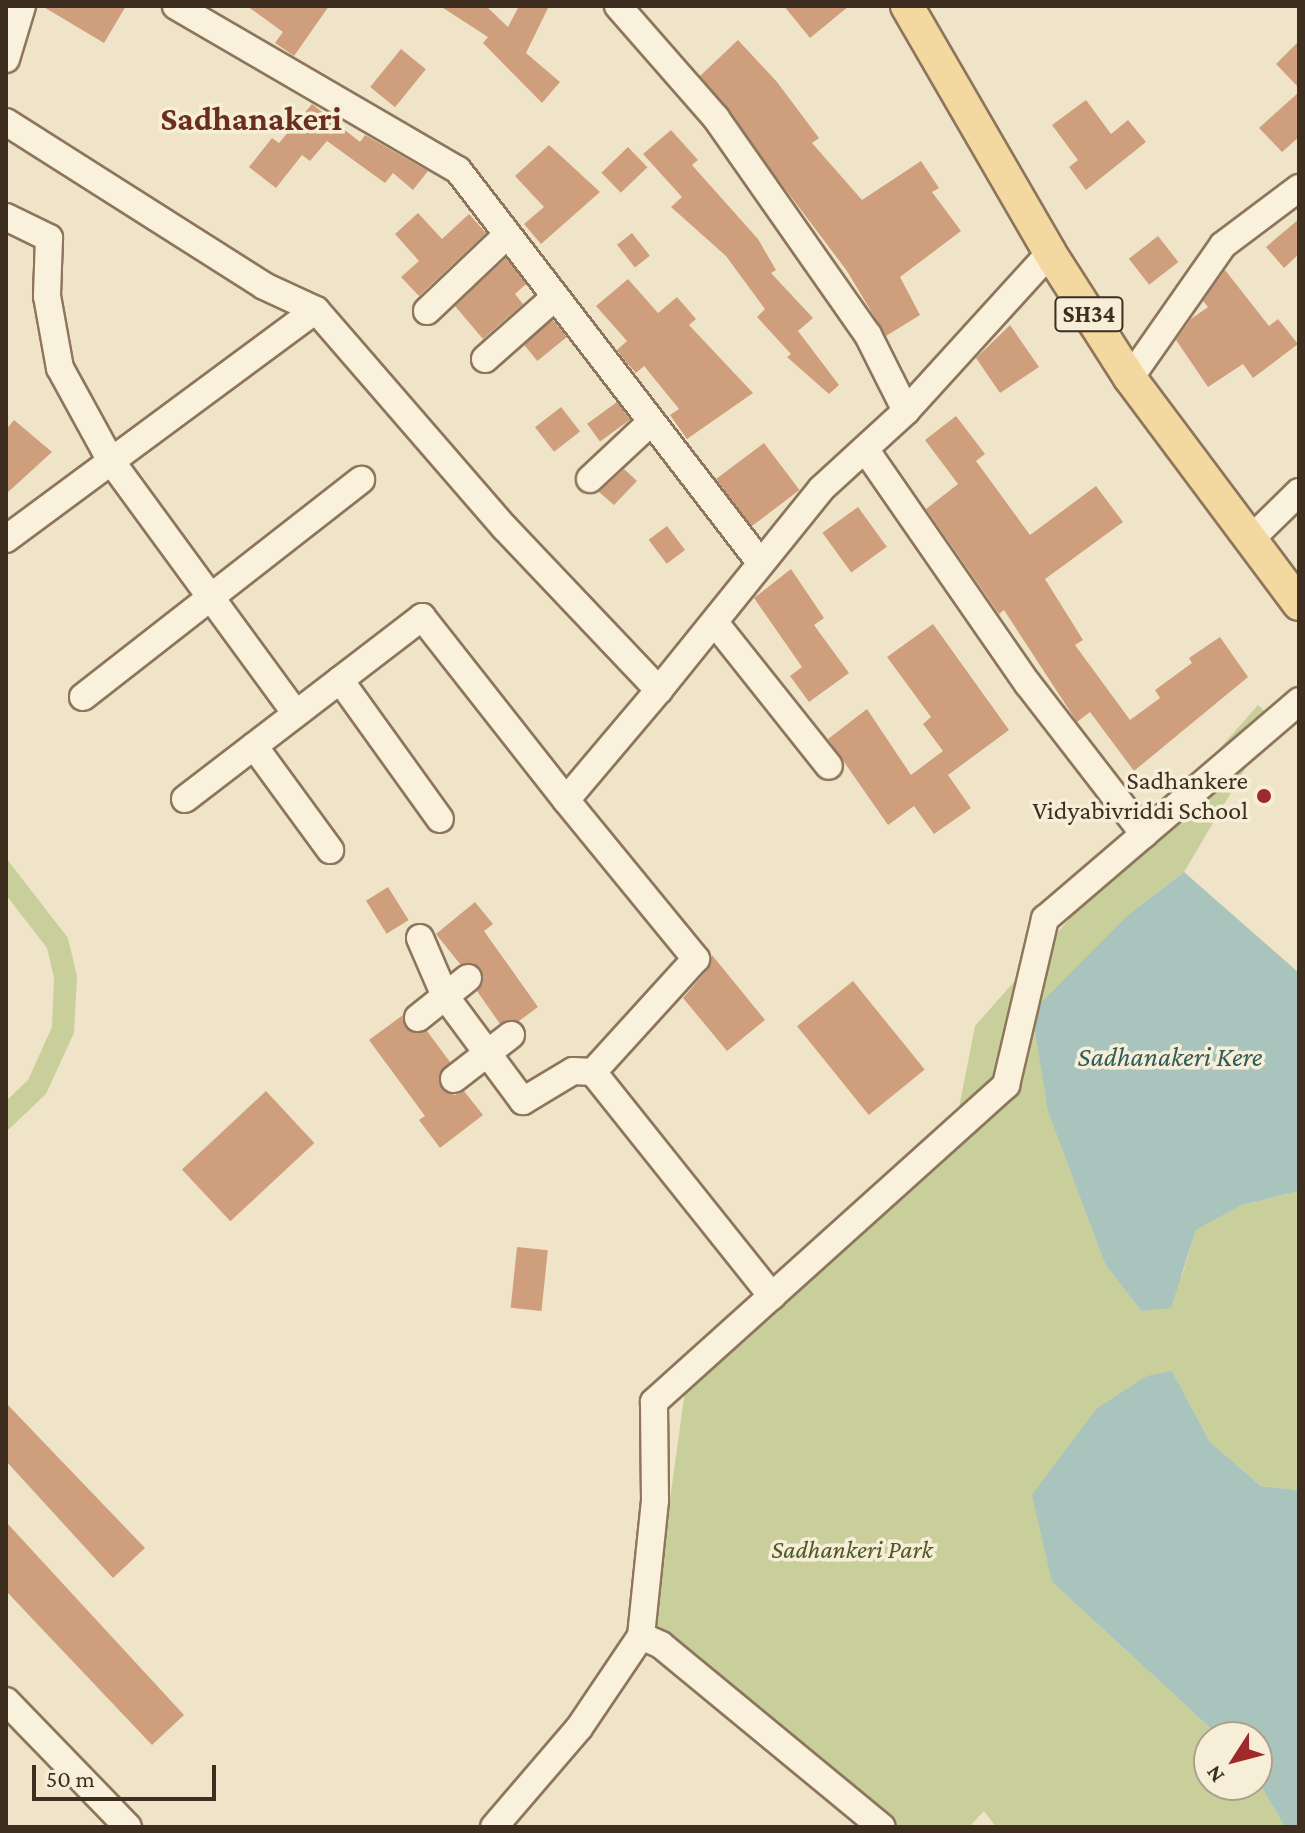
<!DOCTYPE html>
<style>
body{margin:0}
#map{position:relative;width:1305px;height:1833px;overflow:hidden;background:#f0e4c8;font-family:"Crimson Pro",serif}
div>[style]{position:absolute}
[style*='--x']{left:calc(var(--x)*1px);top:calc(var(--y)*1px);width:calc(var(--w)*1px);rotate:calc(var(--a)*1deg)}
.green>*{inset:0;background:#c9cf9b}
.water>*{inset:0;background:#a9c4bc}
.building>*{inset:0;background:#cf9f7d;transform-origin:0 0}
.roads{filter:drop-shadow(2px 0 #8d765c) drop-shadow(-2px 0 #8d765c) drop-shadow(0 2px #8d765c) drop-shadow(0 -2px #8d765c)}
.minor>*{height:26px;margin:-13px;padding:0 13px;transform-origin:13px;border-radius:13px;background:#faf1dc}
.major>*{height:32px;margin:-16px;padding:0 16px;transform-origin:16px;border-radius:16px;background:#f3d9a0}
.dots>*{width:22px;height:22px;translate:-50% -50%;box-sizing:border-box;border:4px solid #f7eed8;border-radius:50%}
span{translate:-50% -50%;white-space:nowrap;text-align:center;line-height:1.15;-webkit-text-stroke:7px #f7eed8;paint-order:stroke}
.shield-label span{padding:2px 6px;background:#f7eed8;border:2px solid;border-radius:6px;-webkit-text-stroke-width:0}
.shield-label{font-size:24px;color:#3d2e20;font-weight:700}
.poi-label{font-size:26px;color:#3d2e20}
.right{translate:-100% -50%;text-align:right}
.park-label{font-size:26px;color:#4d5a26;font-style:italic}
.water-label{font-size:28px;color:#2f5d5a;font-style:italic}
.district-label{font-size:34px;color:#6b2e1e;font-weight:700}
.frame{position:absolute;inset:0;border:8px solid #3d2e20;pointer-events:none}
.north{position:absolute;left:1193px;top:1721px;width:80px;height:80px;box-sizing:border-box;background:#f7eed8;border:2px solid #ada18e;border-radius:50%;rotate:234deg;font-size:22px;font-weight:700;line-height:32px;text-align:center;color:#3d2e20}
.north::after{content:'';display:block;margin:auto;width:28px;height:36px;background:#9e2a2b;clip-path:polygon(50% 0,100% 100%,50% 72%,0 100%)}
.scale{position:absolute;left:32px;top:1765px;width:184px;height:36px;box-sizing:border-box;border:4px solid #3d2e20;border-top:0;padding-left:10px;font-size:24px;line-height:28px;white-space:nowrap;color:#3d2e20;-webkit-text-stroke:6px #f7eed8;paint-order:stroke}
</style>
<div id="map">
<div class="green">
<div style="clip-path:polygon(1258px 705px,1274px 720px,1184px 872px,1128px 915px,1049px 1111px,1105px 1264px,1141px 1311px,1182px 1276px,1196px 1230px,1242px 1205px,1299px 1191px,1299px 1490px,1261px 1486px,1210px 1442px,1172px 1371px,1052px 1582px,1220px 1737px,1209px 1737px,1209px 1785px,1257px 1785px,1257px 1779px,1285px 1827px,996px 1827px,984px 1811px,969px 1827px,895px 1827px,652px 1629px,689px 1362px,955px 1128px,975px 1026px)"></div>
<div style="clip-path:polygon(6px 858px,68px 938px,77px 976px,74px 1033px,46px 1094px,6px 1132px,6px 1101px,28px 1080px,52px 1027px,54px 978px,47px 948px,6px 895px)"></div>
</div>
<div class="water">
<div style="clip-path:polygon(1184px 872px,1299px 973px,1299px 1191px,1242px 1205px,1196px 1230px,1171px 1308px,1141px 1311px,1105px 1264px,1048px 1111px,1032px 1012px,1128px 915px)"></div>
<div style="clip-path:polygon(1172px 1371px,1210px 1442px,1261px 1486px,1299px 1490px,1299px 1827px,1285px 1827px,1257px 1779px,1257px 1737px,1220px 1737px,1052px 1582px,1032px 1495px,1096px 1409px,1147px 1376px)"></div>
</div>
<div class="building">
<div style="clip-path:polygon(42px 6px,126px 6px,104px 43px)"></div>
<div style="clip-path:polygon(247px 6px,329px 6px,294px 56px,275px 43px,283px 32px)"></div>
<div style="clip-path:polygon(440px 6px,486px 6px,508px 27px,519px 6px,549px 6px,526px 53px,560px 82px,542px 103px,483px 43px,488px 37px)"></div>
<div style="clip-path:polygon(784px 6px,849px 6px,810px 38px)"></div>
<div style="clip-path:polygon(738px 40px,777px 82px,819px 138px,812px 143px,862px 200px,921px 161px,939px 188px,932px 192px,961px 231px,900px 277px,920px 315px,886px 336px,847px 271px,700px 76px)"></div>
<div style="clip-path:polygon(1299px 41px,1299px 88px,1276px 64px)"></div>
<div style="left:401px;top:49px;width:32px;height:49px;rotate:39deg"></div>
<div style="clip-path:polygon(1299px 92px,1299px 137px,1282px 152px,1259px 128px)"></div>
<div style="clip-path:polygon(1086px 100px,1111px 134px,1128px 120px,1146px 142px,1086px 190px,1069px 167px,1078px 160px,1052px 125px)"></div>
<div style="clip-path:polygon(312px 104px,360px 142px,365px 135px,428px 171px,413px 190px,393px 173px,385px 183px,327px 141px,310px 161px,302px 155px,276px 188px,249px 167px,272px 138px,279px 143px)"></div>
<div style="clip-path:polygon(671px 130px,698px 160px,692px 165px,758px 239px,776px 270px,771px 273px,813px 318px,798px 331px,839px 385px,829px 394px,787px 357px,791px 354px,757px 317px,765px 309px,726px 256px,671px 207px,682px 197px,643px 154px)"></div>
<div style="clip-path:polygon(549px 145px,600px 192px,541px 244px,524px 224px,544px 207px,515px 176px)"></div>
<div style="left:628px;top:147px;width:28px;height:37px;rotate:46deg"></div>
<div style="clip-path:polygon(418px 213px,442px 239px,469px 214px,486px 233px,419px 296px,401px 277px,419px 261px,395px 234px)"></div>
<div style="clip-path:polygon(1299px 219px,1299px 254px,1284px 268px,1266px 247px)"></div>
<div style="left:632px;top:233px;width:29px;height:19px;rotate:52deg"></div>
<div style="left:1158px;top:236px;width:33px;height:37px;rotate:52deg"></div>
<div style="clip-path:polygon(506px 258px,526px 284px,515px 294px,523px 304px,483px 339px,455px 306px)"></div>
<div style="clip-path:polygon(1225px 270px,1269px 326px,1278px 319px,1298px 344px,1253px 378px,1243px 364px,1208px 387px,1176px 340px,1191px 319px,1208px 307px,1203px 301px)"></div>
<div style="clip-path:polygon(628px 279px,658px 313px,677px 297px,696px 319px,689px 325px,753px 393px,687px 439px,670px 415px,679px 409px,644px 366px,636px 373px,626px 362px,617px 350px,627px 341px,596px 306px)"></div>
<div style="left:553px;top:320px;width:22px;height:38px;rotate:51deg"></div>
<div style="clip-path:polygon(1010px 325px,1039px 367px,1000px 393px,976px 358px)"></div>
<div style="left:617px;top:402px;width:22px;height:37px;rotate:54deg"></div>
<div style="left:561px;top:407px;width:31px;height:33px;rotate:52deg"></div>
<div style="clip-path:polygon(956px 416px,985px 454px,976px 461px,1030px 535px,1096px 486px,1123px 522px,1045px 579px,1083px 640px,1075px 645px,1130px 720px,1160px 698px,1155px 690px,1192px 663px,1189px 658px,1220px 637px,1248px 677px,1134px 771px,1090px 712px,1077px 722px,1004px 610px,999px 614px,926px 509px,958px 484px,925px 440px)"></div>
<div style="clip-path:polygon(14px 420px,52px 452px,6px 494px,6px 430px)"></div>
<div style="left:764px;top:443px;width:59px;height:60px;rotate:53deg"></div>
<div style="clip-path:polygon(624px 469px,637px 481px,614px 505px,599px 492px)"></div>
<div style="left:858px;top:507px;width:49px;height:44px;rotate:54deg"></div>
<div style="left:667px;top:526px;width:30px;height:23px;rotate:53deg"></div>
<div style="clip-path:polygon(791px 569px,824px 618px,814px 625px,849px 673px,809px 702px,790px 676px,802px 667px,754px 598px)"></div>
<div style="clip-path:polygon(933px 624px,1009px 730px,948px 775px,971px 808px,934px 834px,914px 806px,888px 825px,828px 739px,867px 709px,911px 775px,943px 751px,923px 724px,931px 717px,887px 657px)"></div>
<div style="left:388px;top:887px;width:39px;height:26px;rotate:58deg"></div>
<div style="clip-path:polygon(475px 902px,493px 924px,484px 931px,538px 1007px,519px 1021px,500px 1024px,477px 991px,483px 983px,481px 969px,473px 963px,460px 964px,436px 934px)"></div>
<div style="clip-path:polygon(712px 955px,765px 1020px,727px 1051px,683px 998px,708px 969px)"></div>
<div style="left:853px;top:981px;width:114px;height:72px;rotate:51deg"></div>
<div style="clip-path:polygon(403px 1015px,406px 1029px,427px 1031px,450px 1062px,439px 1074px,442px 1089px,455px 1095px,464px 1091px,483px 1115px,440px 1148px,419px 1120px,425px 1116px,369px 1040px)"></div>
<div style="left:266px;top:1091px;width:71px;height:115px;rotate:47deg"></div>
<div style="left:517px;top:1247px;width:31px;height:61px;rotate:6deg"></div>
<div style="clip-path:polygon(6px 1403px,145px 1548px,113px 1578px,6px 1461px)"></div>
<div style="clip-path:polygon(6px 1522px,184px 1715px,152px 1745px,6px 1591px)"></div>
</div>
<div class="roads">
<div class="minor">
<div style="--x:176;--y:6;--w:326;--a:30.2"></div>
<div style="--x:458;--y:170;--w:495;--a:52.4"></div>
<div style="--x:618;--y:6;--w:149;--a:48.8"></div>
<div style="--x:716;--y:118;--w:265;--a:55"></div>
<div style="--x:868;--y:335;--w:85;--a:63.4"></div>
<div style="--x:6;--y:59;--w:55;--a:-73.2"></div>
<div style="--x:6;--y:122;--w:306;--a:32.4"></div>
<div style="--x:264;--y:286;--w:57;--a:24.8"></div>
<div style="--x:316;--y:310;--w:289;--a:49.1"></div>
<div style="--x:505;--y:528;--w:224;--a:46.5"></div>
<div style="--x:659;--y:690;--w:258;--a:-51.1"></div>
<div style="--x:821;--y:489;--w:115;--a:-42.5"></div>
<div style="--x:906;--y:411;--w:214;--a:-47.7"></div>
<div style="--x:6;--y:217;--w:48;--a:26"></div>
<div style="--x:49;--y:238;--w:58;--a:92"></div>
<div style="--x:47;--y:296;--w:73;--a:79.8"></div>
<div style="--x:60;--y:368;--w:106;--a:61.3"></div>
<div style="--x:111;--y:461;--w:313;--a:53.8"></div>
<div style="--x:427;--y:311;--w:110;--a:-43.5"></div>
<div style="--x:485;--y:359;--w:94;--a:-41.5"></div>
<div style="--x:1130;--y:378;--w:162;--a:-55"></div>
<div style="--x:1223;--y:245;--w:95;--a:-36.9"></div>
<div style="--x:865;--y:449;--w:286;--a:55.3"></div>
<div style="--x:1028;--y:684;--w:190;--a:52.3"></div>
<div style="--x:590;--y:479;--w:83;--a:-43.1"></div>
<div style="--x:6;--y:539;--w:385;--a:-36.5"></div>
<div style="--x:1251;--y:539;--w:67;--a:-44.4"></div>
<div style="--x:716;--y:624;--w:181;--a:51.5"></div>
<div style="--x:340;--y:680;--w:171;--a:54.3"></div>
<div style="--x:83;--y:697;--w:353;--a:-38"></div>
<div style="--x:254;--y:746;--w:129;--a:53.8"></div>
<div style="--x:185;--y:799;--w:299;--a:-37.5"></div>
<div style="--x:422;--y:617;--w:233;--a:51.8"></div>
<div style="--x:566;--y:800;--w:144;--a:-49.8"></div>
<div style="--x:420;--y:938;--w:63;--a:66.7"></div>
<div style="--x:445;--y:996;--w:131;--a:53.4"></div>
<div style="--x:523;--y:1101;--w:58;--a:-31"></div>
<div style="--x:573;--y:1071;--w:20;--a:3"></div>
<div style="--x:593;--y:1072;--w:153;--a:-47.7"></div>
<div style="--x:696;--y:959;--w:205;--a:-129.3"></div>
<div style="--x:418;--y:1018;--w:64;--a:-38.7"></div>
<div style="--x:593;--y:1072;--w:287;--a:51.4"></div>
<div style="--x:454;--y:1079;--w:72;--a:-37.7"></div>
<div style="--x:641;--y:1636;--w:22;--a:24"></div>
<div style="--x:661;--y:1645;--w:286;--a:39.5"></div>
<div style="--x:6;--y:1701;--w:175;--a:45.9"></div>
<div style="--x:494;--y:1827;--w:130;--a:-49.4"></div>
<div style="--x:579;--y:1728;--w:111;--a:-56"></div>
<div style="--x:641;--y:1636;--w:137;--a:-84.1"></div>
<div style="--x:655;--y:1500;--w:98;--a:-90.6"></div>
<div style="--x:654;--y:1402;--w:474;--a:-42"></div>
<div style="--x:1006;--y:1085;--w:171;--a:-76.8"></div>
<div style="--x:1045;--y:919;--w:335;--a:-40.6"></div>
</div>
<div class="major">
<div style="--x:907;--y:6;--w:285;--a:59.9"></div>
<div style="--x:1050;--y:253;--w:148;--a:57.4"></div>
<div style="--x:1130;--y:378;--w:282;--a:53.2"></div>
</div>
</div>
<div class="dots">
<div style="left:1264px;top:796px;background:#9e2a2b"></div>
</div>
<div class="shield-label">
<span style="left:1089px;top:314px">SH34</span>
</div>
<div class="poi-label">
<span class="right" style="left:1248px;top:796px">Sadhankere<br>Vidyabivriddi School</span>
</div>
<div class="park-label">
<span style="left:852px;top:1550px">Sadhankeri Park</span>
</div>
<div class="water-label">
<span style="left:1170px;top:1057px">Sadhanakeri Kere</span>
</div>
<div class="district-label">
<span style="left:251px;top:119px">Sadhanakeri</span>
</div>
<div class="frame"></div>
<div class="north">N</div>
<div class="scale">50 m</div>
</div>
